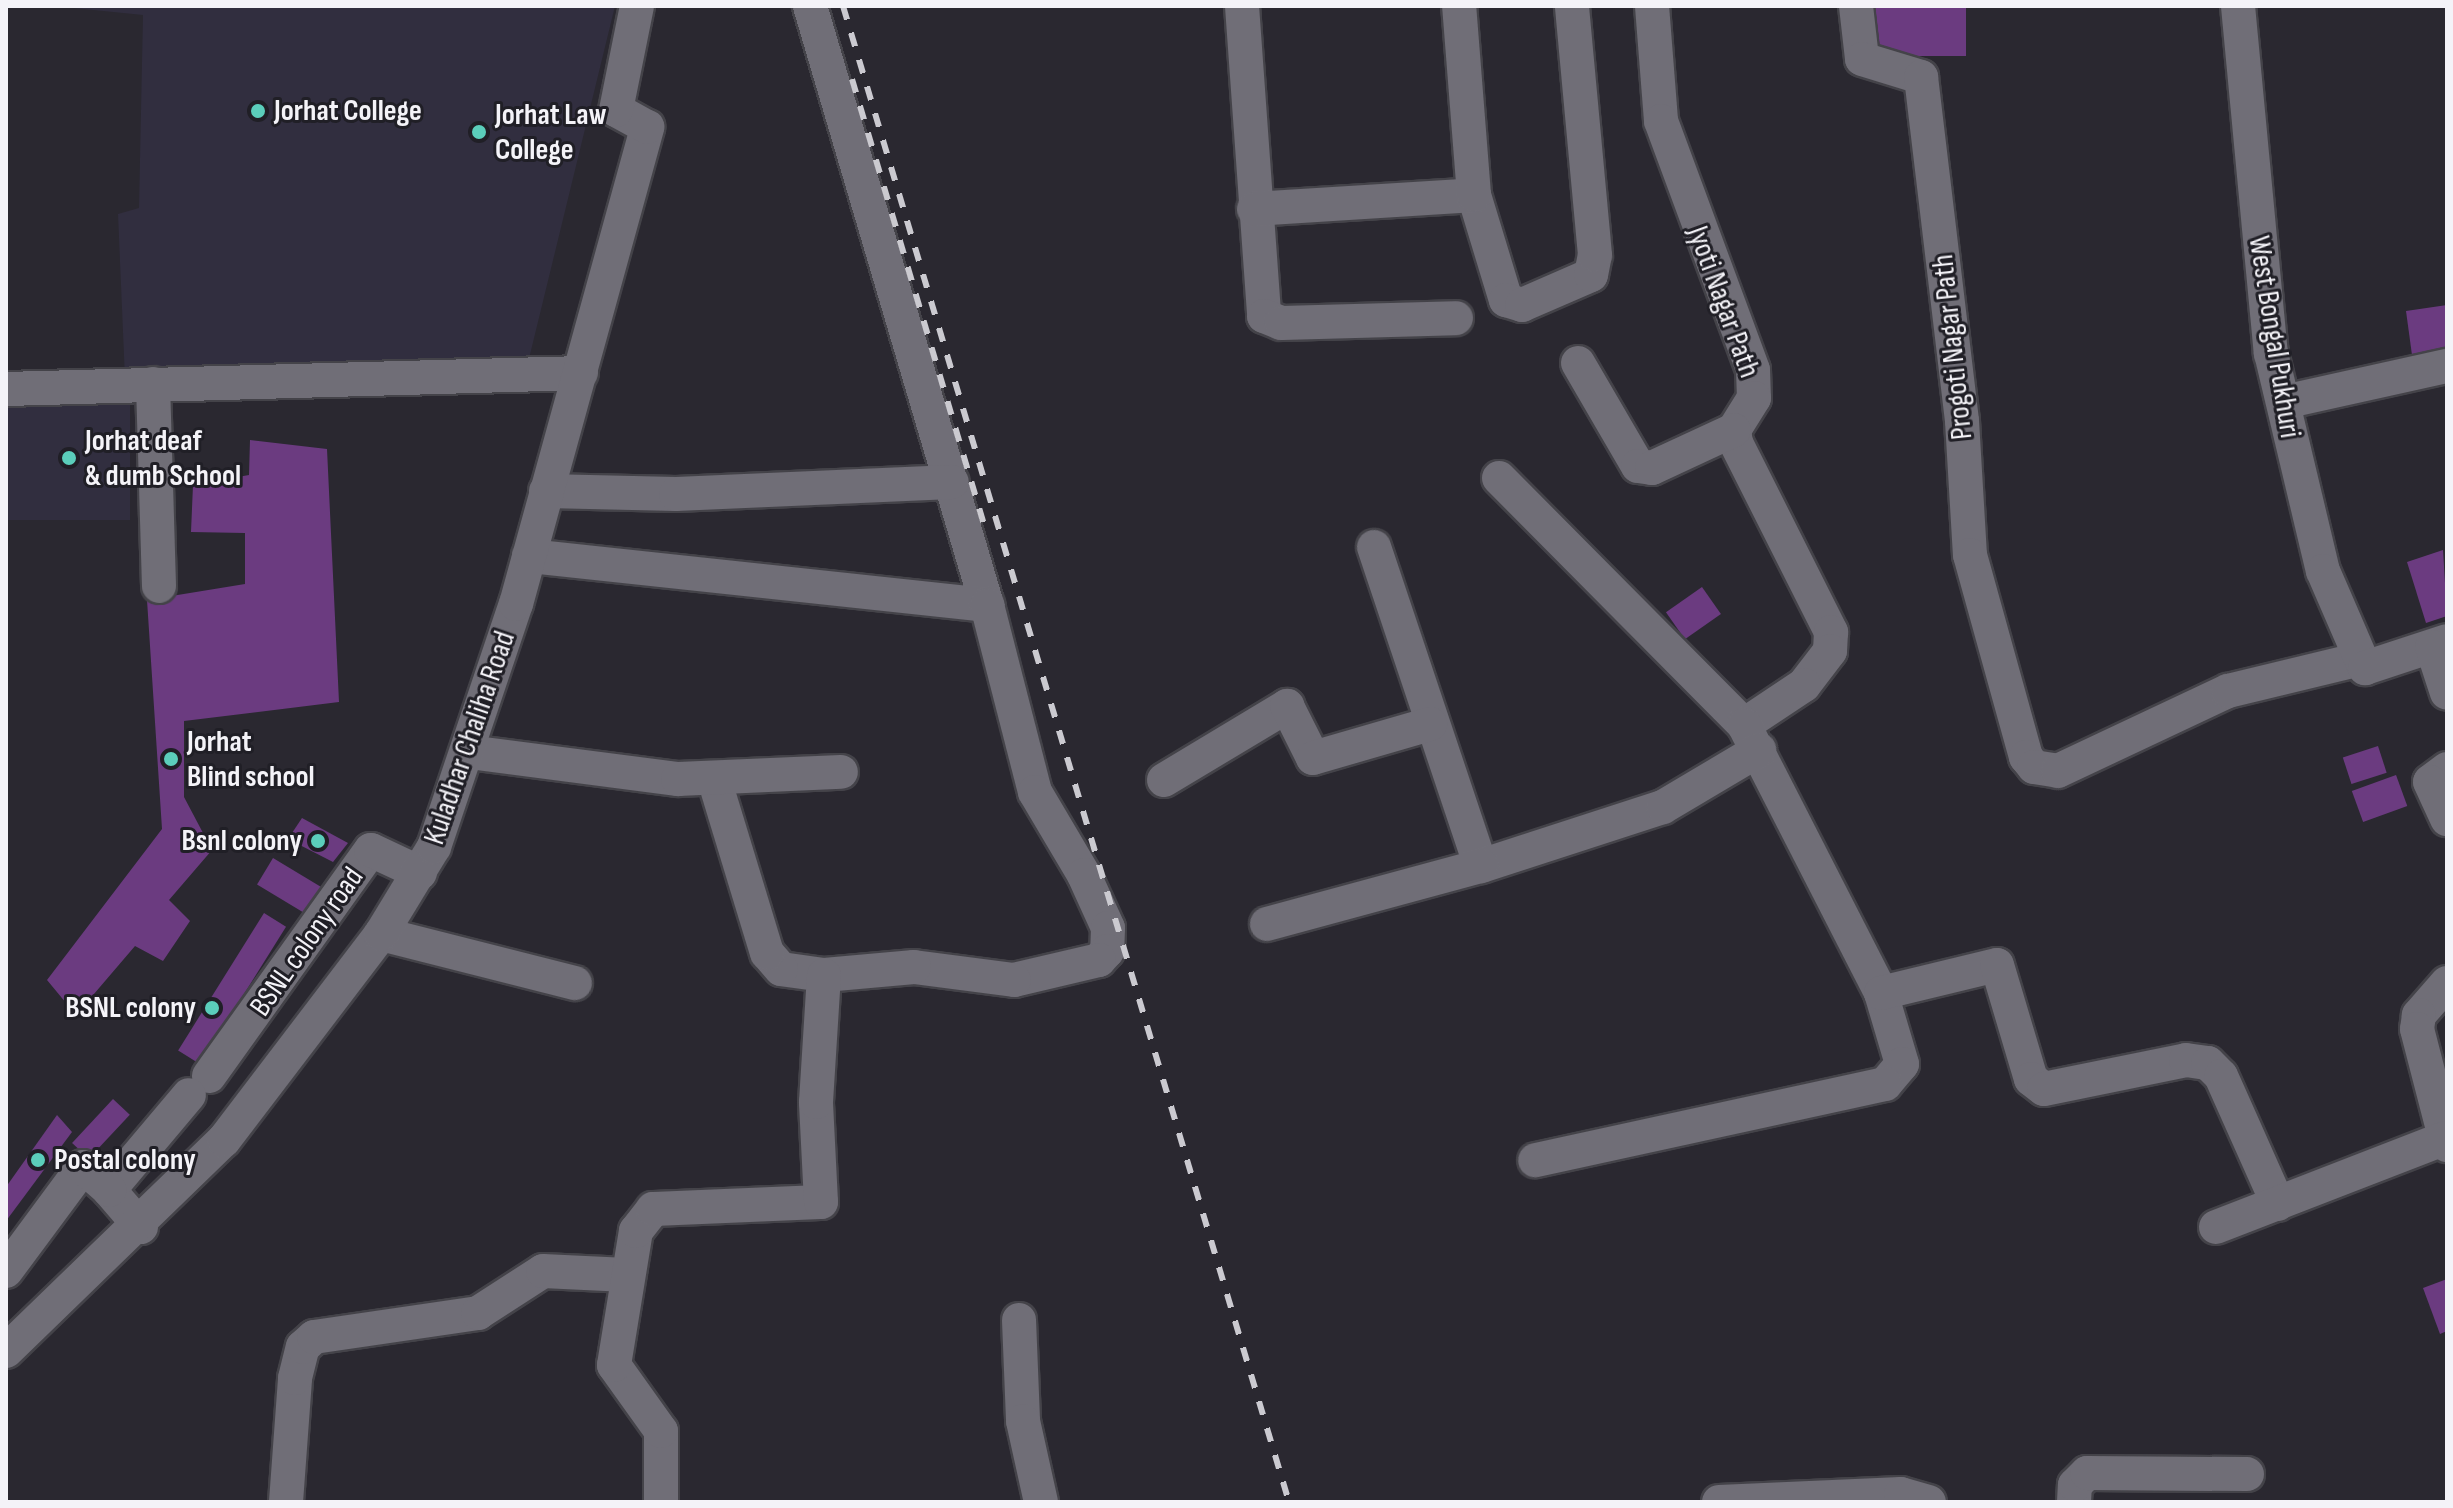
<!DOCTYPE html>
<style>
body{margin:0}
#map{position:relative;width:2453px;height:1508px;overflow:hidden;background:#2a2830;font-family:"Sofia Sans Condensed",sans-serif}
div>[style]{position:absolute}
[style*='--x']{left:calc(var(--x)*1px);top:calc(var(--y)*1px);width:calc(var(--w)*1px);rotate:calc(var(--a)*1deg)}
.education>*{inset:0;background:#312e3f;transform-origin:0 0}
.building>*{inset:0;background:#6b3b80;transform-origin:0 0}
.roads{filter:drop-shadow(2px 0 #444349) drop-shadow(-2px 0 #444349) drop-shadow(0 2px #444349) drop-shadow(0 -2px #444349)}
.minor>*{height:34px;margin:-17px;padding:0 17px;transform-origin:17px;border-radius:17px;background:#706e77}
.rail>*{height:6px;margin-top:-3px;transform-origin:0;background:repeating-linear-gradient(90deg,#cbcad0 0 14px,transparent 0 28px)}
.dots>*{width:22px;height:22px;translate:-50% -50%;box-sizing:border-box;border:4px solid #201f26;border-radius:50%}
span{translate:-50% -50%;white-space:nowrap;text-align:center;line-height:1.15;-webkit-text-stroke:6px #201f26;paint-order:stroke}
.poi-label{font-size:30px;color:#f4f3f8;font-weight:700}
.left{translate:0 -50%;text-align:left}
.right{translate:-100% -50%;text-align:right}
.street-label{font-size:30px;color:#f4f3f8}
.frame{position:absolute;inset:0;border:8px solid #f4f3f8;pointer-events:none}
</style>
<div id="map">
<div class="education">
<div style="clip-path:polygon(54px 6px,615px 6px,526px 371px,125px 379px,118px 214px,139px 208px,143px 15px)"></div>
<div style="left:6px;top:401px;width:124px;height:119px"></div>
</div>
<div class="building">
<div style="left:1865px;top:6px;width:101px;height:50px"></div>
<div style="clip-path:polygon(2447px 305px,2447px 351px,2412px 355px,2406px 311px)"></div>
<div style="clip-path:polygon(250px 440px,327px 449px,339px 702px,184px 721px,184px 797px,212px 850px,169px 900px,190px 921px,163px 961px,135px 946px,76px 1015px,47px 980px,162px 829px,147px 600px,245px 584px,245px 533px,191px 532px,193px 485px,249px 475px)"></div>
<div style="clip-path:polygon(2443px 550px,2447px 616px,2426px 623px,2407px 562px)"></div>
<div style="left:1702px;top:587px;width:33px;height:44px;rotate:55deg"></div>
<div style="left:2378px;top:746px;width:28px;height:37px;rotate:72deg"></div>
<div style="left:2396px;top:775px;width:33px;height:47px;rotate:70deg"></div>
<div style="clip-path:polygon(302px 818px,348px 843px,333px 862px,288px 839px)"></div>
<div style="left:273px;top:858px;width:61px;height:31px;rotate:31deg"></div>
<div style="left:264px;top:913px;width:26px;height:162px;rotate:32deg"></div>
<div style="left:113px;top:1099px;width:23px;height:60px;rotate:43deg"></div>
<div style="clip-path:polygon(57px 1115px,72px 1132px,6px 1221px,6px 1187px)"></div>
<div style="clip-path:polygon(2447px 1279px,2447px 1331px,2440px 1334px,2423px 1288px)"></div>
</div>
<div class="roads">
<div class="minor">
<div style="--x:810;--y:6;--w:625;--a:73.54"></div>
<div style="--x:1242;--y:6;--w:311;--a:85.9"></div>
<div style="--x:1264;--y:316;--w:18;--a:22"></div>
<div style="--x:1281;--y:323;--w:175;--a:-1.6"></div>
<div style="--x:1652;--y:6;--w:115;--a:85.5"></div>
<div style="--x:1661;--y:121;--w:265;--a:69.7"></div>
<div style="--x:1753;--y:370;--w:28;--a:88"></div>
<div style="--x:1754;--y:398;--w:38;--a:122"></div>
<div style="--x:1734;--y:430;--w:13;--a:81"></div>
<div style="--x:1736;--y:443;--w:212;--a:63.3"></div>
<div style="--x:1831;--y:632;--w:19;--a:93"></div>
<div style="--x:1830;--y:651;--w:43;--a:127.4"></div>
<div style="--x:1804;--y:685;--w:72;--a:146.3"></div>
<div style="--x:1856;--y:6;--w:53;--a:83.5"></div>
<div style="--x:1862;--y:59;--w:62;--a:17"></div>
<div style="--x:1921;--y:77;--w:346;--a:83.2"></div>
<div style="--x:1962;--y:421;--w:134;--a:86.6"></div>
<div style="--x:1970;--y:555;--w:210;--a:74.5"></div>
<div style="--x:2026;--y:757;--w:13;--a:51"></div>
<div style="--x:2034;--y:767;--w:24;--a:9"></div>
<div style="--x:2058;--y:771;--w:188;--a:-25.2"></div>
<div style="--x:2228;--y:691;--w:132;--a:-13.6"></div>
<div style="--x:2238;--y:6;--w:349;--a:84.6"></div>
<div style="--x:2271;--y:353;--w:224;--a:76.6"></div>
<div style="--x:2323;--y:571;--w:106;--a:66.6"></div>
<div style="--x:2365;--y:668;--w:86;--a:-18.2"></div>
<div style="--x:1474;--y:195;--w:110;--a:73.1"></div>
<div style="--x:1506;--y:300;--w:17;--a:17"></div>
<div style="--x:1522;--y:305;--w:75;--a:-23.5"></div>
<div style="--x:1591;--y:275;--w:20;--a:-79"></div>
<div style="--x:1595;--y:255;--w:250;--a:-95.3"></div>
<div style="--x:1254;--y:209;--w:220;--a:-3.6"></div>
<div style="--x:1474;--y:195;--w:190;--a:-94.5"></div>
<div style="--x:1578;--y:363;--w:119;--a:59.8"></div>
<div style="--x:1638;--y:466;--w:14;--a:8"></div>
<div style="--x:1652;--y:468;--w:90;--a:-24.9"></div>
<div style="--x:153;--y:384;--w:202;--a:88.3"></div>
<div style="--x:6;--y:389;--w:575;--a:-1.59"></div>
<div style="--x:2284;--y:402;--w:167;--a:-12.5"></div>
<div style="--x:1499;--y:478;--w:348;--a:45.2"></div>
<div style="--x:1744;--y:725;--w:301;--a:62.9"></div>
<div style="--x:1881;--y:993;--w:74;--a:73.5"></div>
<div style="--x:1902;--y:1064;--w:26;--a:130"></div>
<div style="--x:1885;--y:1084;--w:358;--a:167.7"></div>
<div style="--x:546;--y:491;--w:130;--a:1.3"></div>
<div style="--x:676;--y:494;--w:276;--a:-2.5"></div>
<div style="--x:1374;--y:547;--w:336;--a:71.5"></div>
<div style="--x:1481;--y:866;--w:191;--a:-18"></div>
<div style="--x:1663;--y:807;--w:112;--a:-30.7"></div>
<div style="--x:529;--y:556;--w:461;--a:6.1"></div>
<div style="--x:987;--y:605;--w:193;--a:75.6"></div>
<div style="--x:1035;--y:792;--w:96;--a:59.4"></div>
<div style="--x:1084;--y:875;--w:58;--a:65.6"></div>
<div style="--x:1108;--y:928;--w:23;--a:92"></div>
<div style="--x:1107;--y:951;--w:12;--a:132"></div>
<div style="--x:1099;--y:960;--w:87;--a:166.8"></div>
<div style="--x:1014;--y:980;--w:101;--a:-172.6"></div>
<div style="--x:914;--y:967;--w:90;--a:174.9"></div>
<div style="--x:824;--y:975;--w:43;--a:-172.1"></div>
<div style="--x:781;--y:969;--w:21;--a:-131"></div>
<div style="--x:767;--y:953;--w:182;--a:-106.9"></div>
<div style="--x:2432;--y:647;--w:48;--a:71.9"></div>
<div style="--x:469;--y:752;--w:211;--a:7.4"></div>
<div style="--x:678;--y:779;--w:163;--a:-2.5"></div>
<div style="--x:2447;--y:769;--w:21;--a:143"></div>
<div style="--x:2430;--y:782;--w:41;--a:65.3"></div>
<div style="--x:1164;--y:780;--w:144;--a:-31"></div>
<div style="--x:1287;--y:706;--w:58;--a:63.4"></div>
<div style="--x:1313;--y:758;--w:122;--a:-16.2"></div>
<div style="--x:1267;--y:924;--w:222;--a:-15.2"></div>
<div style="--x:381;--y:934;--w:200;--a:14.2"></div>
<div style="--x:2447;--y:983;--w:43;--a:131.2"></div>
<div style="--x:2419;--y:1015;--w:14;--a:98"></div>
<div style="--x:2417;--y:1029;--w:120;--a:75.5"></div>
<div style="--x:1881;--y:993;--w:119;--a:-13.6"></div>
<div style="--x:1997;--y:965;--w:119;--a:73.4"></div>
<div style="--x:2031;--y:1079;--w:16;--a:38"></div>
<div style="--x:2044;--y:1089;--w:145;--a:-11.5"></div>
<div style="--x:2186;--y:1060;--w:22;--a:8"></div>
<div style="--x:2208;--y:1063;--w:18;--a:45"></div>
<div style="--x:2221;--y:1076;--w:140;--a:66"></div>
<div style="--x:209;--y:1076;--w:278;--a:-54.4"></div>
<div style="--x:371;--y:850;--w:54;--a:25.1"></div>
<div style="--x:141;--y:1227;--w:49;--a:-130.9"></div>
<div style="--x:109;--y:1190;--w:124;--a:-49.9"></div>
<div style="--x:2216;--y:1227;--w:246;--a:-21.2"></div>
<div style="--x:6;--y:1271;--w:129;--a:-53.5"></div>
<div style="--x:83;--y:1167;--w:35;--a:41"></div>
<div style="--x:1019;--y:1320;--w:101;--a:87.7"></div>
<div style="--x:1023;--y:1421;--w:83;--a:77.5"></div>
<div style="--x:6;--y:1351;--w:303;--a:-44.1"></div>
<div style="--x:224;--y:1140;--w:259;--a:-52.7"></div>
<div style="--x:381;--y:934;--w:102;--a:-58.7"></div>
<div style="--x:434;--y:847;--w:256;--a:-71.4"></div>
<div style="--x:516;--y:604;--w:495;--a:-74.6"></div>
<div style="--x:647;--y:127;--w:35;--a:-151"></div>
<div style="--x:616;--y:110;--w:106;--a:-78.6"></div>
<div style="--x:286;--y:1502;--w:124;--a:-85.8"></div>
<div style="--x:295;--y:1378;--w:32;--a:-76"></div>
<div style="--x:303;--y:1347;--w:15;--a:-42"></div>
<div style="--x:314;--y:1337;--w:166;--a:-8.3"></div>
<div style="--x:478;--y:1313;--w:77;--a:-32.9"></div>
<div style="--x:543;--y:1271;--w:84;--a:2.7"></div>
<div style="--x:661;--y:1502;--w:71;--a:-90"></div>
<div style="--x:661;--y:1431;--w:81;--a:-125.5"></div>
<div style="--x:614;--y:1365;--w:136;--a:-80.7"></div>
<div style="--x:636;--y:1231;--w:28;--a:-52"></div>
<div style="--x:653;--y:1209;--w:168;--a:-2.4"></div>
<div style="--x:821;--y:1202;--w:100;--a:-92.9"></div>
<div style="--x:816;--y:1102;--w:127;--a:-86.4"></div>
<div style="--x:1719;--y:1502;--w:182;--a:-2.5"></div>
<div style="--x:1901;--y:1494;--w:29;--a:16"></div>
<div style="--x:2074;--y:1502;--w:17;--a:-87"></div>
<div style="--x:2075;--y:1485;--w:17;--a:-45"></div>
<div style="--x:2087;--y:1473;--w:160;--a:0.4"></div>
</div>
</div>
<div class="rail">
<div style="--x:843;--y:6;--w:1561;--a:73.4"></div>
<div style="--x:852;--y:79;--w:471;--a:73.5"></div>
</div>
<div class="dots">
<div style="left:258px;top:111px;background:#5bcebb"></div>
<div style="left:479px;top:132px;background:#5bcebb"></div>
<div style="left:69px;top:458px;background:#5bcebb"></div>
<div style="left:171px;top:759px;background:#5bcebb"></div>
<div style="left:318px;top:841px;background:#5bcebb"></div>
<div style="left:212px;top:1008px;background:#5bcebb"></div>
<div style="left:38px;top:1160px;background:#5bcebb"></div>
</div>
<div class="poi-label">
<span class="left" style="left:274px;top:111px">Jorhat College</span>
<span class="left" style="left:495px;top:132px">Jorhat Law<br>College</span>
<span class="left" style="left:85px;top:458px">Jorhat deaf<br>&amp; dumb School</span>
<span class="left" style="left:187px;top:759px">Jorhat<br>Blind school</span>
<span class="right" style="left:302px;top:841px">Bsnl colony</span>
<span class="right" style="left:196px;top:1008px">BSNL colony</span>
<span class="left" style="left:54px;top:1160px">Postal colony</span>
</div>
<div class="street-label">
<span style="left:1723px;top:302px;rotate:70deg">Jyoti Nagar Path</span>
<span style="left:2274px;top:337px;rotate:81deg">West Bongal Pukhuri</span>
<span style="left:1953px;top:347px;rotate:-96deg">Progoti Nagar Path</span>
<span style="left:470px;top:738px;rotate:-71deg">Kuladhar Chaliha Road</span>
<span style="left:307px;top:942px;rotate:-55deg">BSNL colony road</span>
</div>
<div class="frame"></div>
</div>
